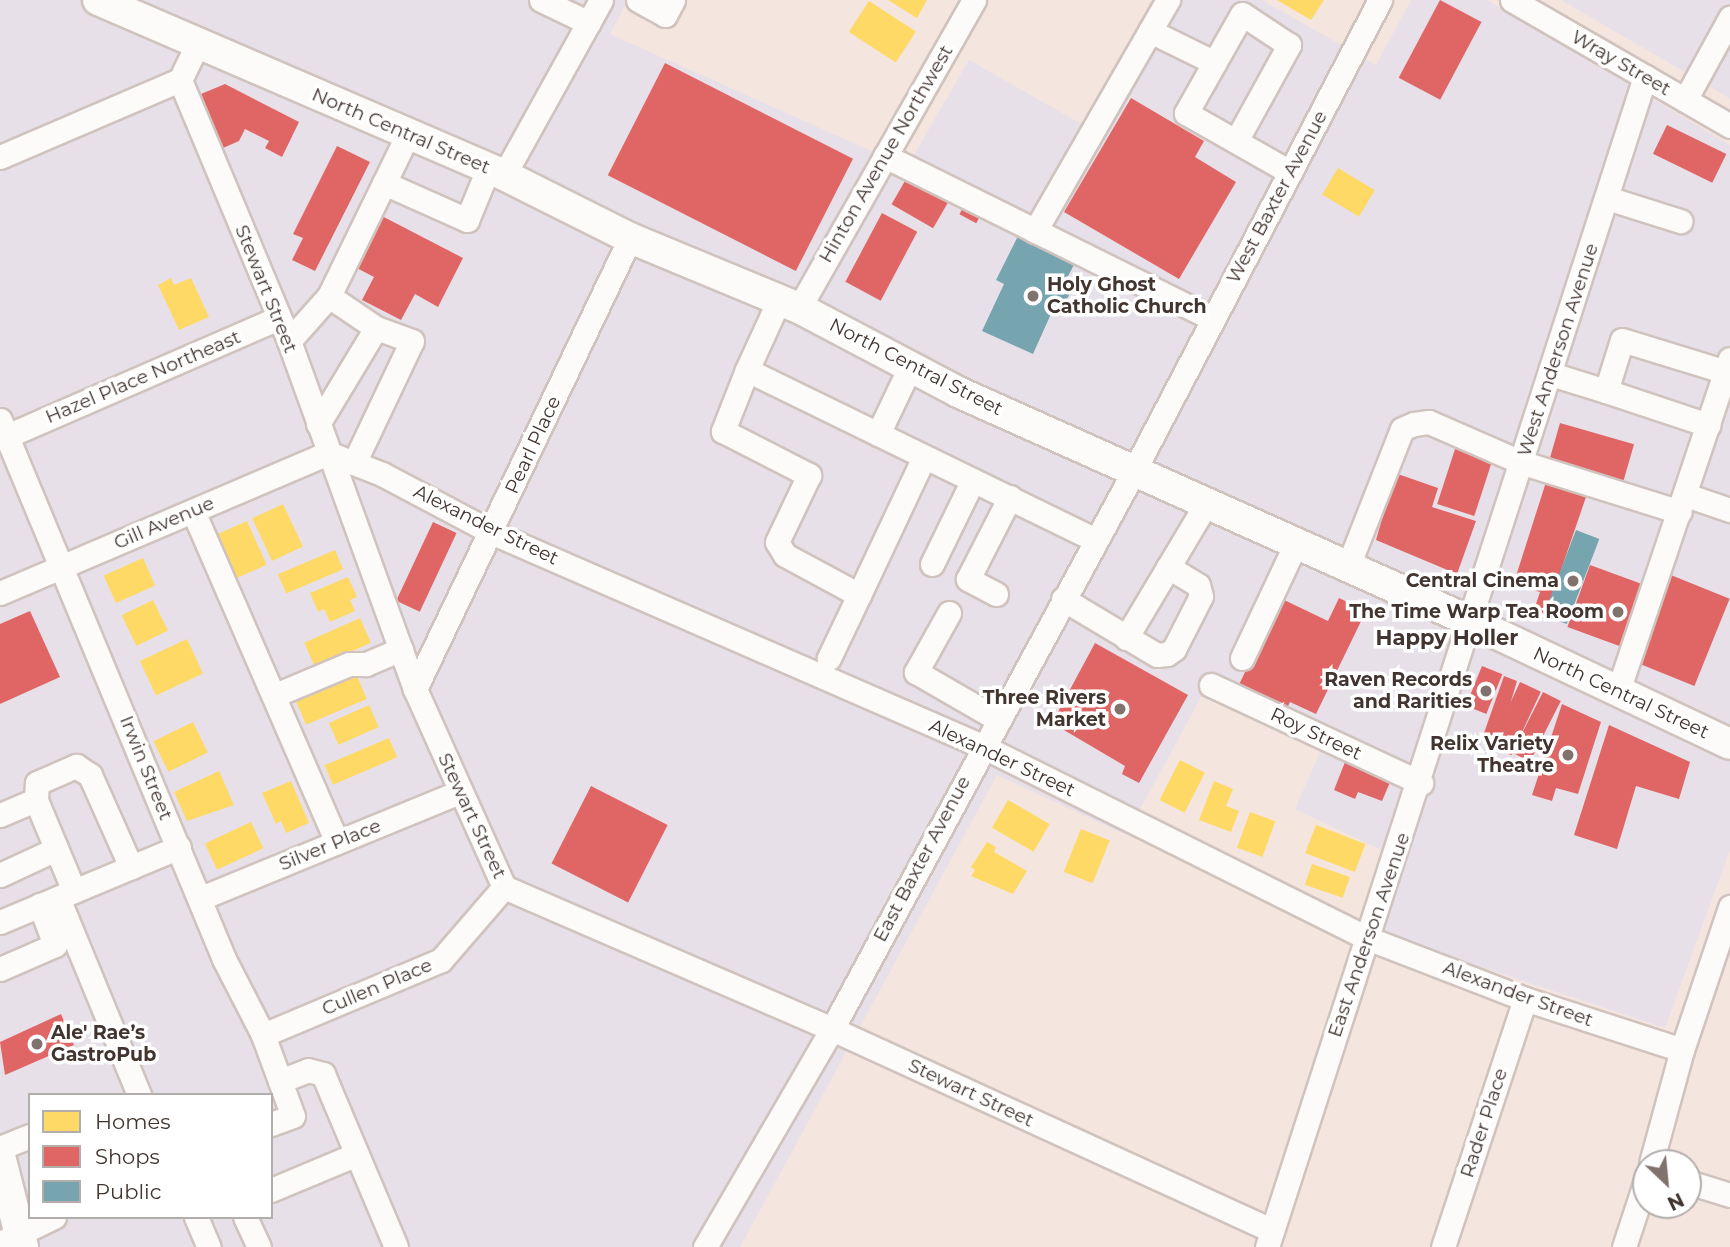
<!DOCTYPE html>
<meta charset="utf-8">
<style>
body{margin:0}
#map{position:relative;width:1730px;height:1247px;overflow:hidden;background:#f4e5df;font-family:Montserrat,sans-serif}
div>[style]{position:absolute}
[style*='--x']{left:calc(var(--x)*1px);top:calc(var(--y)*1px);width:calc(var(--w)*1px);rotate:calc(var(--a)*1deg)}
.commercial>*{inset:0;background:#e7e0e9}
.homes>*{inset:0;background:#ffd966;transform-origin:0 0}
.shops>*{inset:0;background:#e06666;transform-origin:0 0}
.public>*{inset:0;background:#76a5af;transform-origin:0 0}
.roads{filter:drop-shadow(2px 0 #d0c3be) drop-shadow(-2px 0 #d0c3be) drop-shadow(0 2px #d0c3be) drop-shadow(0 -2px #d0c3be)}
.minor>*{height:23px;margin:-11.5px;padding:0 11.5px;transform-origin:11.5px;border-radius:11.5px;background:#fdfbfa}
.major>*{height:30px;margin:-15px;padding:0 15px;transform-origin:15px;border-radius:15px;background:#fdfbfa}
.dots>*{width:19px;height:19px;translate:-50% -50%;box-sizing:border-box;border:4px solid #fff;border-radius:50%}
span{translate:-50% -50%;white-space:nowrap;text-align:center;line-height:1.15;-webkit-text-stroke:7px #fff;paint-order:stroke}
.street-label{font-size:19px;color:#42342f}
.poi-label{font-size:19px;color:#42342f;font-weight:700}
.left{translate:0 -50%;text-align:left}
.right{translate:-100% -50%;text-align:right}
.neighbourhood-label{font-size:21px;color:#42342f;font-weight:700}
.legend{position:absolute;left:28px;top:1093px;width:245px;height:126px;box-sizing:border-box;background:#fff;border:2px solid #b3aeac;margin:0;padding:9px 12px;list-style:none;font-size:21px;color:#42342f}
.legend li{display:flex;align-items:center;gap:14px;height:35px}
.legend b{width:35px;border:2px solid #b3aeac}
.north{position:absolute;left:1632px;top:1149px;width:70px;height:70px;box-sizing:border-box;background:#fff;border:2px solid #b3aeac;border-radius:50%;rotate:154deg;font-size:19px;font-weight:700;line-height:28px;text-align:center;color:#42342f}
.north::after{content:'';display:block;margin:auto;width:24px;height:32px;background:#80726d;clip-path:polygon(50% 0,100% 100%,50% 72%,0 100%)}
</style>
<div id="map">
<div class="commercial">
<div style="clip-path:polygon(evenodd,0 0,628px 0,610px 34px,907px 167px,969px 60px,1092px 130px,1171px 0,1262px 0,1376px 65px,1411px 0,1487px 0,1730px 145px,1730px 850px,1665px 1028px,1397px 939px,1364px 920px,1383px 851px,1295px 809px,1323px 746px,1205px 690px,1126px 835px,997px 775px,740px 1247px,0 1247px,0 0,30px 1095px,271px 1095px,271px 1217px,30px 1217px,30px 1095px)"></div>
<div style="clip-path:polygon(1561px 0,1730px 0,1730px 99px,1721px 93px)"></div>
</div>
<div class="homes">
<div style="clip-path:polygon(888px 0,927px 0,917px 18px)"></div>
<div style="clip-path:polygon(1277px 0,1324px 0,1311px 20px)"></div>
<div style="left:869px;top:1px;width:56px;height:37px;rotate:33deg"></div>
<div style="left:1338px;top:168px;width:43px;height:31px;rotate:31deg"></div>
<div style="clip-path:polygon(171px 278px,174px 285px,191px 278px,209px 317px,179px 330px,158px 285px)"></div>
<div style="left:283px;top:504px;width:47px;height:34px;rotate:65deg"></div>
<div style="left:247px;top:521px;width:48px;height:33px;rotate:66deg"></div>
<div style="left:335px;top:550px;width:21px;height:62px;rotate:67deg"></div>
<div style="left:143px;top:558px;width:30px;height:43px;rotate:66deg"></div>
<div style="clip-path:polygon(348px 577px,357px 597px,350px 600px,355px 611px,330px 622px,324px 609px,318px 612px,310px 593px)"></div>
<div style="left:153px;top:600px;width:34px;height:35px;rotate:64deg"></div>
<div style="left:360px;top:618px;width:27px;height:61px;rotate:66deg"></div>
<div style="left:187px;top:639px;width:38px;height:52px;rotate:65deg"></div>
<div style="left:357px;top:676px;width:25px;height:66px;rotate:67deg"></div>
<div style="left:369px;top:705px;width:24px;height:44px;rotate:66deg"></div>
<div style="left:193px;top:722px;width:34px;height:44px;rotate:64deg"></div>
<div style="left:389px;top:738px;width:21px;height:70px;rotate:67deg"></div>
<div style="left:1180px;top:760px;width:28px;height:45px;rotate:27deg"></div>
<div style="clip-path:polygon(219px 771px,234px 805px,187px 821px,174px 792px)"></div>
<div style="clip-path:polygon(291px 781px,309px 823px,286px 833px,281px 821px,276px 824px,262px 793px)"></div>
<div style="clip-path:polygon(1214px 781px,1233px 789px,1226px 806px,1239px 811px,1231px 832px,1199px 820px)"></div>
<div style="left:1008px;top:800px;width:48px;height:32px;rotate:30deg"></div>
<div style="left:1250px;top:812px;width:27px;height:38px;rotate:20deg"></div>
<div style="left:251px;top:822px;width:29px;height:51px;rotate:65deg"></div>
<div style="left:1316px;top:825px;width:53px;height:30px;rotate:21deg"></div>
<div style="left:1081px;top:829px;width:31px;height:46px;rotate:22deg"></div>
<div style="clip-path:polygon(987px 842px,996px 847px,994px 852px,1027px 871px,1013px 894px,971px 876px,975px 870px,971px 867px)"></div>
<div style="left:1312px;top:864px;width:40px;height:22px;rotate:19deg"></div>
</div>
<div class="shops">
<div style="left:1440px;top:0;width:47px;height:88px;rotate:28deg"></div>
<div style="left:665px;top:63px;width:211px;height:126px;rotate:27deg"></div>
<div style="clip-path:polygon(225px 84px,299px 122px,282px 157px,265px 148px,269px 141px,245px 129px,239px 141px,223px 148px,201px 94px)"></div>
<div style="clip-path:polygon(1131px 98px,1204px 141px,1195px 157px,1236px 182px,1179px 279px,1064px 212px)"></div>
<div style="left:1667px;top:125px;width:66px;height:32px;rotate:26deg"></div>
<div style="clip-path:polygon(337px 146px,370px 162px,315px 271px,292px 260px,303px 238px,293px 234px)"></div>
<div style="left:909px;top:174px;width:48px;height:35px;rotate:30deg"></div>
<div style="left:966px;top:202px;width:19px;height:14px;rotate:28deg"></div>
<div style="left:882px;top:213px;width:40px;height:78px;rotate:28deg"></div>
<div style="clip-path:polygon(378px 214px,463px 258px,438px 307px,415px 294px,401px 320px,362px 300px,374px 277px,351px 265px)"></div>
<div style="left:1560px;top:423px;width:77px;height:42px;rotate:16deg"></div>
<div style="left:1456px;top:446px;width:39px;height:61px;rotate:18deg"></div>
<div style="clip-path:polygon(1395px 473px,1438px 488px,1432px 507px,1476px 521px,1457px 574px,1376px 540px)"></div>
<div style="clip-path:polygon(1546px 482px,1587px 494px,1546px 614px,1534px 610px,1540px 592px,1520px 586px,1516px 576px)"></div>
<div style="left:433px;top:522px;width:26px;height:87px;rotate:25deg"></div>
<div style="left:1590px;top:565px;width:64px;height:66px;rotate:20deg"></div>
<div style="left:1661px;top:571px;width:74px;height:94px;rotate:22deg"></div>
<div style="clip-path:polygon(1280px 598px,1328px 621px,1339px 598px,1366px 611px,1316px 714px,1290px 702px,1284px 714px,1236px 691px)"></div>
<div style="clip-path:polygon(30px 611px,60px 677px,0 704px,0 624px)"></div>
<div style="clip-path:polygon(1095px 643px,1188px 695px,1139px 783px,1122px 774px,1125px 766px,1052px 723px)"></div>
<div style="left:1482px;top:666px;width:22px;height:43px;rotate:22deg"></div>
<div style="clip-path:polygon(1504px 676px,1517px 681px,1500px 738px,1484px 733px)"></div>
<div style="left:1520px;top:682px;width:23px;height:70px;rotate:25deg"></div>
<div style="left:1543px;top:692px;width:20px;height:68px;rotate:27deg"></div>
<div style="clip-path:polygon(1562px 704px,1601px 722px,1578px 794px,1556px 788px,1552px 801px,1532px 795px)"></div>
<div style="clip-path:polygon(1609px 725px,1690px 762px,1679px 799px,1636px 786px,1617px 849px,1574px 835px)"></div>
<div style="clip-path:polygon(1345px 762px,1391px 780px,1382px 801px,1358px 792px,1355px 799px,1334px 790px)"></div>
<div style="left:591px;top:786px;width:86px;height:87px;rotate:27deg"></div>
<div style="clip-path:polygon(61px 1014px,74px 1045px,5px 1075px,0 1042px)"></div>
</div>
<div class="public">
<div style="clip-path:polygon(1022px 228px,1079px 255px,1064px 284px,1073px 288px,1062px 308px,1055px 305px,1033px 354px,982px 331px,1004px 284px,996px 280px)"></div>
<div style="left:1576px;top:530px;width:25px;height:91px;rotate:21deg"></div>
</div>
<div class="roads">
<div class="minor">
<div style="--x:541;--y:0;--w:53;--a:25.6"></div>
<div style="--x:638;--y:0;--w:31;--a:29"></div>
<div style="--x:665;--y:15;--w:17;--a:-62"></div>
<div style="--x:1512;--y:0;--w:252;--a:30"></div>
<div style="--x:1150;--y:31;--w:72;--a:26.2"></div>
<div style="--x:180;--y:80;--w:283;--a:67.3"></div>
<div style="--x:289;--y:341;--w:370;--a:70.1"></div>
<div style="--x:415;--y:689;--w:217;--a:65.8"></div>
<div style="--x:504;--y:887;--w:357;--a:23.4"></div>
<div style="--x:832;--y:1029;--w:484;--a:24.6"></div>
<div style="--x:1685;--y:100;--w:94;--a:-61.2"></div>
<div style="--x:1236;--y:141;--w:110;--a:-61.1"></div>
<div style="--x:1289;--y:45;--w:56;--a:-146.6"></div>
<div style="--x:1242;--y:14;--w:114;--a:119.5"></div>
<div style="--x:1186;--y:113;--w:120;--a:29.6"></div>
<div style="--x:885;--y:156;--w:366;--a:26.4"></div>
<div style="--x:0;--y:157;--w:196;--a:-23.2"></div>
<div style="--x:180;--y:80;--w:41;--a:-64.1"></div>
<div style="--x:504;--y:175;--w:200;--a:-61"></div>
<div style="--x:384;--y:183;--w:91;--a:24"></div>
<div style="--x:467;--y:220;--w:55;--a:-67.6"></div>
<div style="--x:1607;--y:198;--w:77;--a:17.5"></div>
<div style="--x:1035;--y:231;--w:267;--a:-60.1"></div>
<div style="--x:779;--y:300;--w:77;--a:114.6"></div>
<div style="--x:747;--y:370;--w:387;--a:26"></div>
<div style="--x:799;--y:308;--w:354;--a:-60.4"></div>
<div style="--x:289;--y:341;--w:60;--a:-48.4"></div>
<div style="--x:329;--y:296;--w:180;--a:-64"></div>
<div style="--x:747;--y:370;--w:66;--a:111.5"></div>
<div style="--x:723;--y:431;--w:97;--a:27.1"></div>
<div style="--x:809;--y:475;--w:74;--a:115.5"></div>
<div style="--x:777;--y:542;--w:15;--a:58"></div>
<div style="--x:785;--y:555;--w:84;--a:28.4"></div>
<div style="--x:859;--y:595;--w:70;--a:115.5"></div>
<div style="--x:1551;--y:374;--w:58;--a:17.2"></div>
<div style="--x:1606;--y:391;--w:53;--a:-72.6"></div>
<div style="--x:1622;--y:340;--w:109;--a:17.1"></div>
<div style="--x:1606;--y:391;--w:108;--a:18.4"></div>
<div style="--x:0;--y:420;--w:584;--a:67.43"></div>
<div style="--x:224;--y:959;--w:85;--a:62.8"></div>
<div style="--x:263;--y:1035;--w:86;--a:69.7"></div>
<div style="--x:293;--y:1116;--w:23;--a:160"></div>
<div style="--x:318;--y:424;--w:112;--a:-58.9"></div>
<div style="--x:376;--y:328;--w:57;--a:-145.8"></div>
<div style="--x:878;--y:434;--w:74;--a:-64.5"></div>
<div style="--x:7;--y:436;--w:296;--a:-23.5"></div>
<div style="--x:354;--y:463;--w:135;--a:-64.6"></div>
<div style="--x:412;--y:341;--w:38;--a:-160"></div>
<div style="--x:1686;--y:495;--w:46;--a:18.8"></div>
<div style="--x:193;--y:511;--w:361;--a:66.5"></div>
<div style="--x:932;--y:564;--w:93;--a:-64"></div>
<div style="--x:1348;--y:566;--w:147;--a:-68.5"></div>
<div style="--x:1402;--y:429;--w:13;--a:-23"></div>
<div style="--x:1414;--y:424;--w:15;--a:-8"></div>
<div style="--x:1429;--y:422;--w:103;--a:23.6"></div>
<div style="--x:1523;--y:463;--w:164;--a:17.3"></div>
<div style="--x:0;--y:593;--w:357;--a:-23.1"></div>
<div style="--x:328;--y:453;--w:58;--a:21.3"></div>
<div style="--x:382;--y:474;--w:126;--a:28"></div>
<div style="--x:493;--y:533;--w:533;--a:23.54"></div>
<div style="--x:982;--y:746;--w:430;--a:26.5"></div>
<div style="--x:1367;--y:938;--w:169;--a:21.1"></div>
<div style="--x:1525;--y:999;--w:165;--a:18"></div>
<div style="--x:996;--y:594;--w:32;--a:-152"></div>
<div style="--x:968;--y:579;--w:92;--a:-62.9"></div>
<div style="--x:859;--y:595;--w:153;--a:-64.8"></div>
<div style="--x:1063;--y:599;--w:109;--a:30.8"></div>
<div style="--x:1157;--y:655;--w:10;--a:-6"></div>
<div style="--x:1167;--y:654;--w:9;--a:-36"></div>
<div style="--x:1174;--y:649;--w:59;--a:-63"></div>
<div style="--x:1201;--y:596;--w:11;--a:-105"></div>
<div style="--x:1198;--y:585;--w:35;--a:-149"></div>
<div style="--x:949;--y:613;--w:68;--a:119.2"></div>
<div style="--x:916;--y:672;--w:94;--a:30.1"></div>
<div style="--x:1126;--y:638;--w:158;--a:-59.2"></div>
<div style="--x:1242;--y:658;--w:127;--a:-64.8"></div>
<div style="--x:1211;--y:685;--w:232;--a:25"></div>
<div style="--x:415;--y:689;--w:500;--a:-64.5"></div>
<div style="--x:1618;--y:691;--w:350;--a:-71.4"></div>
<div style="--x:275;--y:695;--w:80;--a:-22.7"></div>
<div style="--x:349;--y:664;--w:17;--a:0"></div>
<div style="--x:366;--y:664;--w:38;--a:-23"></div>
<div style="--x:0;--y:815;--w:39;--a:-23"></div>
<div style="--x:0;--y:875;--w:62;--a:-24.9"></div>
<div style="--x:74;--y:891;--w:99;--a:-112.7"></div>
<div style="--x:36;--y:800;--w:17;--a:-87"></div>
<div style="--x:37;--y:783;--w:43;--a:-23.6"></div>
<div style="--x:76;--y:766;--w:17;--a:33"></div>
<div style="--x:90;--y:775;--w:101;--a:66"></div>
<div style="--x:58;--y:898;--w:213;--a:67.6"></div>
<div style="--x:201;--y:898;--w:280;--a:-22.3"></div>
<div style="--x:0;--y:922;--w:194;--a:-22.7"></div>
<div style="--x:0;--y:969;--w:60;--a:-23.6"></div>
<div style="--x:55;--y:945;--w:43;--a:-110.6"></div>
<div style="--x:263;--y:1035;--w:193;--a:-22.8"></div>
<div style="--x:441;--y:960;--w:96;--a:-49.2"></div>
<div style="--x:280;--y:1081;--w:30;--a:-21"></div>
<div style="--x:308;--y:1070;--w:16;--a:15"></div>
<div style="--x:323;--y:1074;--w:188;--a:67.1"></div>
<div style="--x:0;--y:1148;--w:32;--a:-22"></div>
<div style="--x:1651;--y:1163;--w:117;--a:-74.7"></div>
<div style="--x:1682;--y:1050;--w:151;--a:-71.4"></div>
<div style="--x:1688;--y:1182;--w:44;--a:17.2"></div>
<div style="--x:271;--y:1190;--w:93;--a:-22.7"></div>
<div style="--x:196;--y:1217;--w:33;--a:67"></div>
<div style="--x:245;--y:1217;--w:33;--a:65"></div>
<div style="--x:0;--y:1243;--w:60;--a:-25.7"></div>
<div style="--x:705;--y:1247;--w:252;--a:-59.8"></div>
<div style="--x:832;--y:1029;--w:637;--a:-61.58"></div>
<div style="--x:1135;--y:469;--w:529;--a:-62.42"></div>
<div style="--x:1267;--y:1247;--w:1230;--a:-72.1"></div>
<div style="--x:1443;--y:1247;--w:261;--a:-71.7"></div>
<div style="--x:1624;--y:1247;--w:71;--a:-71.8"></div>
</div>
<div class="major">
<div style="--x:98;--y:0;--w:442;--a:23.3"></div>
<div style="--x:504;--y:175;--w:141;--a:26.6"></div>
<div style="--x:630;--y:238;--w:183;--a:22.5"></div>
<div style="--x:799;--y:308;--w:180;--a:27.8"></div>
<div style="--x:958;--y:392;--w:563;--a:24.11"></div>
<div style="--x:1472;--y:622;--w:285;--a:25.3"></div>
<div style="--x:0;--y:1156;--w:94;--a:75.8"></div>
</div>
</div>
<div class="dots">
<div style="left:1033px;top:296px;background:#80726d"></div>
<div style="left:1573px;top:581px;background:#80726d"></div>
<div style="left:1618px;top:612px;background:#80726d"></div>
<div style="left:1486px;top:691px;background:#80726d"></div>
<div style="left:1120px;top:709px;background:#80726d"></div>
<div style="left:1568px;top:755px;background:#80726d"></div>
<div style="left:37px;top:1044px;background:#80726d"></div>
</div>
<div class="street-label">
<span style="left:1621px;top:63px;rotate:30deg">Wray Street</span>
<span style="left:401px;top:131px;rotate:23deg">North Central Street</span>
<span style="left:886px;top:154px;rotate:-60deg">Hinton Avenue Northwest</span>
<span style="left:1277px;top:197px;rotate:-62deg">West Baxter Avenue</span>
<span style="left:266px;top:289px;rotate:68deg">Stewart Street</span>
<span style="left:1558px;top:350px;rotate:-72deg">West Anderson Avenue</span>
<span style="left:916px;top:367px;rotate:27deg">North Central Street</span>
<span style="left:143px;top:377px;rotate:-23deg">Hazel Place Northeast</span>
<span style="left:533px;top:445px;rotate:-65deg">Pearl Place</span>
<span style="left:164px;top:523px;rotate:-23deg">Gill Avenue</span>
<span style="left:486px;top:525px;rotate:26deg">Alexander Street</span>
<span style="left:1621px;top:693px;rotate:25deg">North Central Street</span>
<span style="left:1316px;top:734px;rotate:25deg">Roy Street</span>
<span style="left:1002px;top:758px;rotate:25deg">Alexander Street</span>
<span style="left:146px;top:768px;rotate:68deg">Irwin Street</span>
<span style="left:472px;top:816px;rotate:65deg">Stewart Street</span>
<span style="left:330px;top:845px;rotate:-22deg">Silver Place</span>
<span style="left:922px;top:859px;rotate:-62deg">East Baxter Avenue</span>
<span style="left:1369px;top:935px;rotate:-71deg">East Anderson Avenue</span>
<span style="left:377px;top:987px;rotate:-23deg">Cullen Place</span>
<span style="left:1518px;top:994px;rotate:20deg">Alexander Street</span>
<span style="left:971px;top:1093px;rotate:25deg">Stewart Street</span>
<span style="left:1484px;top:1123px;rotate:-72deg">Rader Place</span>
</div>
<div class="poi-label">
<span class="left" style="left:1047px;top:296px">Holy Ghost<br>Catholic Church</span>
<span class="right" style="left:1559px;top:581px">Central Cinema</span>
<span class="right" style="left:1604px;top:612px">The Time Warp Tea Room</span>
<span class="right" style="left:1472px;top:691px">Raven Records<br>and Rarities</span>
<span class="right" style="left:1106px;top:709px">Three Rivers<br>Market</span>
<span class="right" style="left:1554px;top:755px">Relix Variety<br>Theatre</span>
<span class="left" style="left:51px;top:1044px">Ale' Rae’s<br>GastroPub</span>
</div>
<div class="neighbourhood-label">
<span style="left:1447px;top:638px">Happy Holler</span>
</div>
<ul class="legend">
<li><b style="height:19px;background:#ffd966"></b>Homes</li>
<li><b style="height:19px;background:#e06666"></b>Shops</li>
<li><b style="height:19px;background:#76a5af"></b>Public</li>
</ul>
<div class="north">N</div>
</div>
